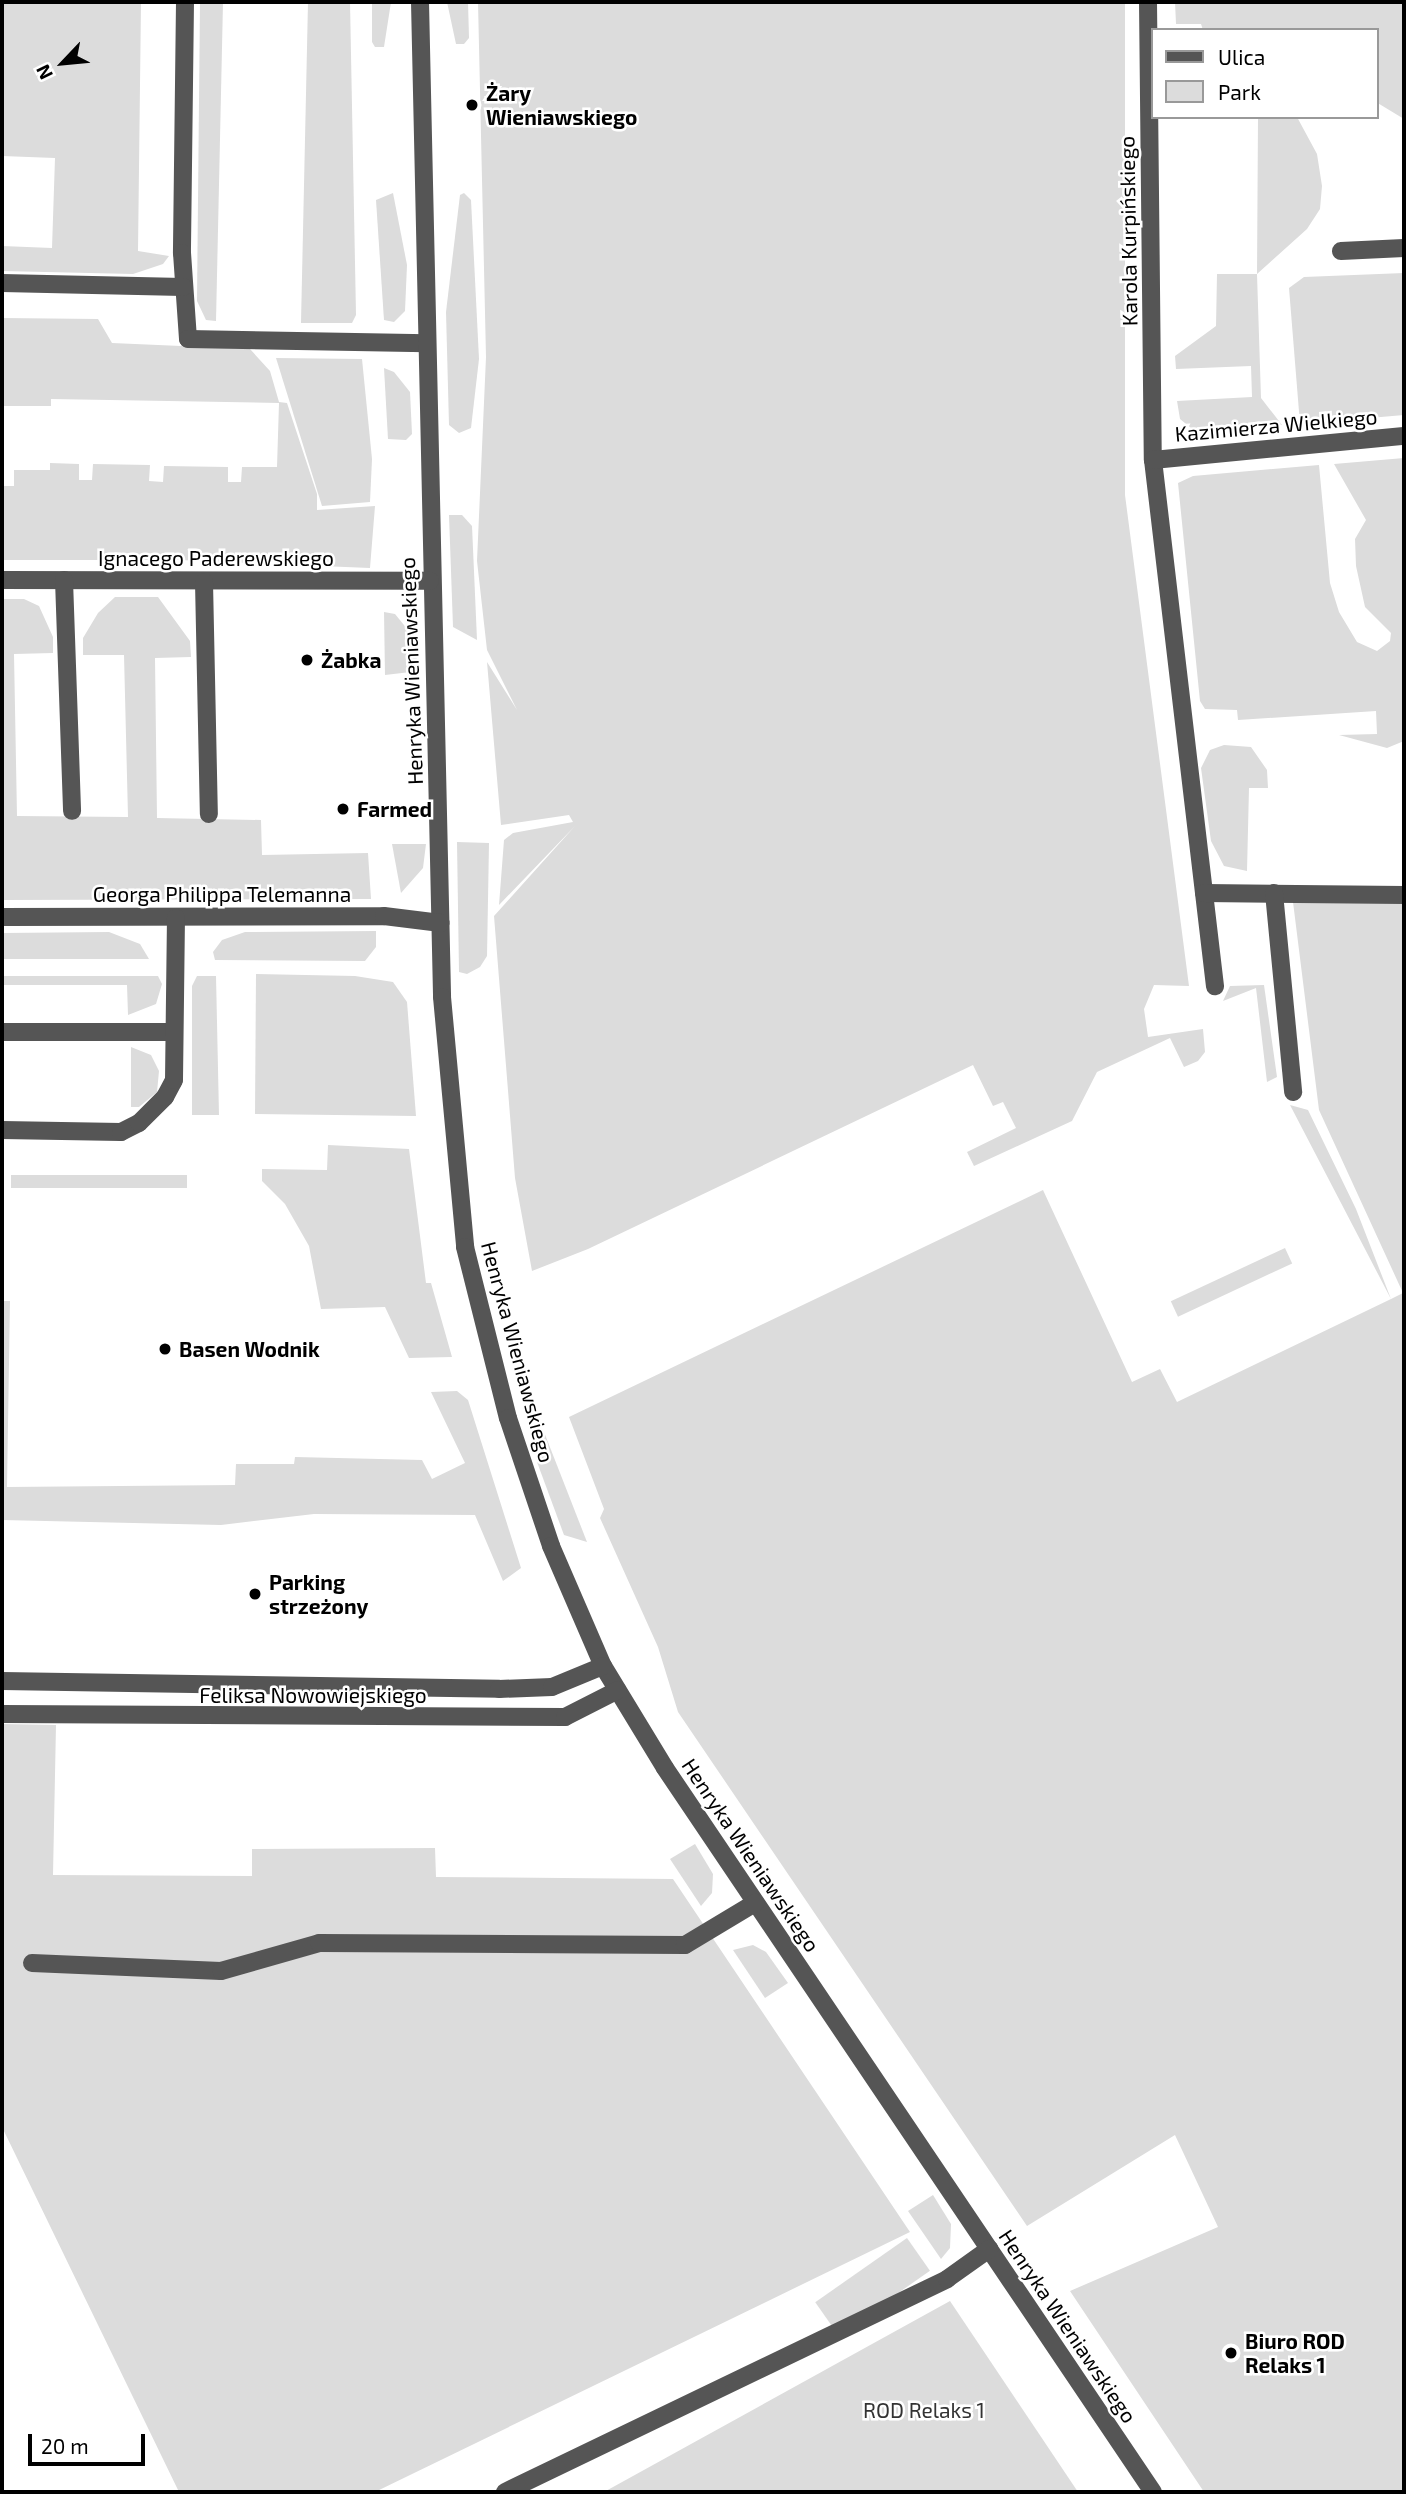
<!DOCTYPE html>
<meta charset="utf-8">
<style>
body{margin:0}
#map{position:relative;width:1406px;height:2494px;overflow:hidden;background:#fff;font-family:"Exo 2",sans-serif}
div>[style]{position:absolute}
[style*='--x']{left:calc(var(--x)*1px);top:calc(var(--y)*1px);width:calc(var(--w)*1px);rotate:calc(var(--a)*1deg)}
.green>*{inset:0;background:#dcdcdc;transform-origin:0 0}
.minor>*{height:18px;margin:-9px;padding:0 9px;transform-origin:9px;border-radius:9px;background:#555}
.dots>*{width:19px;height:19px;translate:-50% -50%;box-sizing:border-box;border:4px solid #fff;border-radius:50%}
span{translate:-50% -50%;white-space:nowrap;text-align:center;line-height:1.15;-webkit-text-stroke:5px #fff;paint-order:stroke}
.poi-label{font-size:21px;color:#000;font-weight:700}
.left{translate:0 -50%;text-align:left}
.street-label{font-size:21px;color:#000}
.park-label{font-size:21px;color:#333}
.frame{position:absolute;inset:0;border:4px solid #000;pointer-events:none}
.legend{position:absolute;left:1151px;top:28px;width:228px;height:91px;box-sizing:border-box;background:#fff;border:2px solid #999;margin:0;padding:9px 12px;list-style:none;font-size:21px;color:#000}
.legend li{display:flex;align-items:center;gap:14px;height:35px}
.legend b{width:35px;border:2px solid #999}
.north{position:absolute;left:28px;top:28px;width:70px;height:70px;-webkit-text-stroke:5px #fff;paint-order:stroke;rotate:244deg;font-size:19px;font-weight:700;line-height:28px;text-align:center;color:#000}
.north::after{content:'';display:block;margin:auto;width:24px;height:32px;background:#000;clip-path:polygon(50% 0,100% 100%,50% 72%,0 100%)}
.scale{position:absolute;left:28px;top:2434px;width:117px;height:32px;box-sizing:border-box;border:4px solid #000;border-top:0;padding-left:9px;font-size:21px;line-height:24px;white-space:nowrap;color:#000;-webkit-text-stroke:5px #fff;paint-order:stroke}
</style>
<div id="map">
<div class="green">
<div style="clip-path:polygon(2px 2px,141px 2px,138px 251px,169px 256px,163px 264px,133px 274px,2px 271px,2px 246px,52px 248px,55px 158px,2px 156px)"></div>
<div style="clip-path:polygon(200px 2px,223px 2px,216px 321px,206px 320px,197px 301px)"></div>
<div style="clip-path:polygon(308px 2px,350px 2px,356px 315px,352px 323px,301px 323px)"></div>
<div style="clip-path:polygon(372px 2px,391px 2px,384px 47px,375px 47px,372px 42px)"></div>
<div style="clip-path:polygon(447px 2px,468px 2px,469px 38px,464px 44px,456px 44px)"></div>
<div style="clip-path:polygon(478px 2px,1125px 2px,1125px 495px,1189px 986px,1154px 985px,1144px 1009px,1148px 1037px,1203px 1029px,1205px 1052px,1198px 1061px,1184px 1067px,1170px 1038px,1097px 1072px,1072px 1121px,974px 1166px,967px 1152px,1016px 1128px,1003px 1102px,993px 1106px,973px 1065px,588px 1249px,532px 1271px,515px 1178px,494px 916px,575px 826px,499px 905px,504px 840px,513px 833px,573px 822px,569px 815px,501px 825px,487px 662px,517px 710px,487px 650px,477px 561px,486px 357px)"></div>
<div style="clip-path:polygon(1175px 2px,1404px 2px,1404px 119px,1376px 102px,1376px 30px,1203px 30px,1201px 24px,1176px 24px)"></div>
<div style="clip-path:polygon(1258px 117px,1297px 117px,1317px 154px,1322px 186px,1320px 209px,1307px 229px,1257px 274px,1261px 398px,1282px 425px,1196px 432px,1180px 419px,1177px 401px,1252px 397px,1251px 366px,1176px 369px,1175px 356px,1216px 326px,1217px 274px,1257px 274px)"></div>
<div style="clip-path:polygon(393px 193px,407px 265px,405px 311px,394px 322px,384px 320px,376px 200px)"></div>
<div style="clip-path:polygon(464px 193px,471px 200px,479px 359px,471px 428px,459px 433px,449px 425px,446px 312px,460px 195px)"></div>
<div style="clip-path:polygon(1404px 273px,1404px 415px,1300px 424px,1289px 288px,1304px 277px)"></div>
<div style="clip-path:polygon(2px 318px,98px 319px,112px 343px,250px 349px,270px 371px,279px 402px,287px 403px,317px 494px,317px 510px,375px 506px,370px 568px,179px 560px,2px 560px,2px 486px,14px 486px,14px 470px,50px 470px,50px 463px,79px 464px,79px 480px,92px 480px,93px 464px,150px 465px,149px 481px,163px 482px,164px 466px,228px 467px,228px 482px,241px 482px,242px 467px,277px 467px,279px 403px,51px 399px,51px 406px,2px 406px)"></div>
<div style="clip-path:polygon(276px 358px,362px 359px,372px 459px,370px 502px,322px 506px)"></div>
<div style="clip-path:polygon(384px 368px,394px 372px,410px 392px,412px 434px,406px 440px,388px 439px)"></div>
<div style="clip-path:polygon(1404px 458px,1404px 741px,1387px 748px,1339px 735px,1377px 734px,1376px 711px,1238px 720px,1237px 710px,1205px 709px,1200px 701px,1178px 483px,1193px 476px,1319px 465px,1330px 583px,1339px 612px,1357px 642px,1377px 651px,1390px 641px,1391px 633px,1365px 607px,1356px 566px,1355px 539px,1366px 520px,1334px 464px)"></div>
<div style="clip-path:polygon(449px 515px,462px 515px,472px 526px,477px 640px,453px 627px)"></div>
<div style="clip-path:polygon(115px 597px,158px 597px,190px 641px,191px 657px,155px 658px,157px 818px,261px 820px,262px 855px,368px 853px,371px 899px,2px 900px,2px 599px,24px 599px,39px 606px,53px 637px,53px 653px,14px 654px,17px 816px,128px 817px,124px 655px,83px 655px,83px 638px,98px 613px)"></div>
<div style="clip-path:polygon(384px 612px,395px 614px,412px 635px,419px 671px,385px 675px)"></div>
<div style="clip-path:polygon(1224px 745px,1251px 747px,1267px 770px,1268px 788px,1249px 788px,1247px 871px,1224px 866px,1211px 841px,1201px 768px,1210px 750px)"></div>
<div style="clip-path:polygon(457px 842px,489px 843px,487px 956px,480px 967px,467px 974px,459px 972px)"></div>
<div style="clip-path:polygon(392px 844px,426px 844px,423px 868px,401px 893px)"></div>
<div style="clip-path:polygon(1292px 894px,1404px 895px,1404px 2492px,1204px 2492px,1070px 2291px,1218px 2227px,1175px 2135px,1027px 2226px,678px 1712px,658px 1647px,600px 1518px,604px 1509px,569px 1417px,1043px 1190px,1132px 1382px,1160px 1369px,1177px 1402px,1391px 1299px,1290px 1105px,1308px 1110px,1356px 1209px,1391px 1299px,1403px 1293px,1319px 1110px)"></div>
<div style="clip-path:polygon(376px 931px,376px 947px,365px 961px,215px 960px,213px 952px,222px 940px,245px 932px)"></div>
<div style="clip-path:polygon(109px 932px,140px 944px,149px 959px,2px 959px,2px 933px)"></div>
<div style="clip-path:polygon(256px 974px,355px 976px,393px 982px,407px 1002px,416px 1116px,255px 1114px)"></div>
<div style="clip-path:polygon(2px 976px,158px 976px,162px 984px,156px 1004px,128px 1015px,127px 985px,2px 985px)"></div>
<div style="clip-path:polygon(197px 976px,216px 976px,219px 1115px,192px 1115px,192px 986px)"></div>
<div style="clip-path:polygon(1264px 985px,1277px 1077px,1267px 1082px,1256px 988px,1223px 1001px,1230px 986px)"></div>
<div style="clip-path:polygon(131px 1047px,151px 1055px,159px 1071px,157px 1092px,139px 1107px,131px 1107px)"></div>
<div style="clip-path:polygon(328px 1145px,409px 1149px,426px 1283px,431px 1283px,452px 1357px,409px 1358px,385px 1307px,321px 1309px,309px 1246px,285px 1204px,262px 1181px,262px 1169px,327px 1170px)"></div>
<div style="left:11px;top:1175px;width:176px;height:13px"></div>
<div style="left:1285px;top:1248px;width:17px;height:126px;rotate:65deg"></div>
<div style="clip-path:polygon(2px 1301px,10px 1301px,7px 1487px,235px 1485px,236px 1464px,294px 1464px,295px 1457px,422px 1460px,432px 1479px,465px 1463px,431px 1392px,457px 1391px,468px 1400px,521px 1568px,503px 1581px,475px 1515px,314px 1514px,221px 1525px,2px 1520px)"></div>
<div style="clip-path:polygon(544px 1432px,587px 1542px,564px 1535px,537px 1462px,537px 1445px)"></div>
<div style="clip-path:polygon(2px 1724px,56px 1725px,53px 1875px,252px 1876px,252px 1849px,435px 1848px,436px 1877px,673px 1879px,910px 2232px,375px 2492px,179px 2492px,2px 2127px)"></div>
<div style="clip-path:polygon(695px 1844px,713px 1874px,712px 1893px,701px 1906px,670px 1859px)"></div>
<div style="clip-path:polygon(753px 1945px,766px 1952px,788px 1983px,765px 1998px,733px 1950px)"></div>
<div style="clip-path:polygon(933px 2195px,951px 2224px,950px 2248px,941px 2259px,908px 2211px)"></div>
<div style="left:907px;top:2238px;width:40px;height:112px;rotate:55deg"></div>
<div style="clip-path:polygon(950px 2301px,1078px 2492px,604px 2492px)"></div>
</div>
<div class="minor">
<div style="--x:185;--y:2;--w:251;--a:90.7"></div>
<div style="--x:182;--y:253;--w:86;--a:86"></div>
<div style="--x:188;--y:339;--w:239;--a:1"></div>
<div style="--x:420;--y:2;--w:995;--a:88.73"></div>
<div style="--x:442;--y:997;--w:251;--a:84.7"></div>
<div style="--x:465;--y:1247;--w:176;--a:75.9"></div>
<div style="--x:508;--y:1418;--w:135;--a:71.4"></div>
<div style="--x:551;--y:1546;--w:131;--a:66.6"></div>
<div style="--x:603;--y:1666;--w:119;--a:58.7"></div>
<div style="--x:665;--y:1768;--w:873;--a:56.02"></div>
<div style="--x:1148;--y:2;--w:458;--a:89.4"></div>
<div style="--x:1153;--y:460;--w:530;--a:83.28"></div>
<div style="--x:1341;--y:251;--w:63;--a:-2.7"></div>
<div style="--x:2;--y:283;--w:181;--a:1.3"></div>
<div style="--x:1153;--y:460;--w:252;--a:-5.5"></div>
<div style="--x:2;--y:580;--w:428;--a:0.1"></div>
<div style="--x:64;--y:580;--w:231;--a:88"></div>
<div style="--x:204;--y:582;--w:232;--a:88.8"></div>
<div style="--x:1204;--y:893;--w:200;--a:0.6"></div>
<div style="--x:1274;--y:893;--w:200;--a:84.5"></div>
<div style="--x:2;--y:917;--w:382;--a:-0.1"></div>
<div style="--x:384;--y:916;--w:57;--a:7"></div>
<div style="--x:2;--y:1032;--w:171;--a:0"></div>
<div style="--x:2;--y:1130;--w:119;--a:1"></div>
<div style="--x:121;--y:1132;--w:20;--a:-27"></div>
<div style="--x:139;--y:1123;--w:37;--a:-45"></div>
<div style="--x:165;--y:1097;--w:19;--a:-62"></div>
<div style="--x:174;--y:1080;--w:162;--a:-89.3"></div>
<div style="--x:2;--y:1681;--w:497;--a:0.9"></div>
<div style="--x:499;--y:1689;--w:53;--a:-2.2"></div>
<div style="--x:552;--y:1687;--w:55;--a:-22.4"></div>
<div style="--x:2;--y:1714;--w:563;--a:0.31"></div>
<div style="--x:565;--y:1717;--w:59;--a:-27"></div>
<div style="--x:32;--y:1963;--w:189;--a:2.4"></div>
<div style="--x:221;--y:1971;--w:102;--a:-15.9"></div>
<div style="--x:319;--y:1943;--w:366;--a:0.3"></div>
<div style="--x:685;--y:1945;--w:82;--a:-31"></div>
<div style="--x:505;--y:2492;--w:491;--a:-25.7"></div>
<div style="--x:947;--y:2279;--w:52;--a:-35.5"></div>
</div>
<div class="dots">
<div style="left:472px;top:105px;background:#000"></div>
<div style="left:307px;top:660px;background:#000"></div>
<div style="left:343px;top:809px;background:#000"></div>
<div style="left:165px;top:1349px;background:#000"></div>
<div style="left:255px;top:1594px;background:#000"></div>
<div style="left:1231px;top:2353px;background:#000"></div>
</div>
<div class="poi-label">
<span class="left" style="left:486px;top:105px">Żary<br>Wieniawskiego</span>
<span class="left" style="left:321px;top:660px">Żabka</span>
<span class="left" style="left:357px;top:809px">Farmed</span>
<span class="left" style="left:179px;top:1349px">Basen Wodnik</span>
<span class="left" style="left:269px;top:1594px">Parking<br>strzeżony</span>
<span class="left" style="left:1245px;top:2353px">Biuro ROD<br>Relaks 1</span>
</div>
<div class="street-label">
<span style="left:1128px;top:231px;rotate:-91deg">Karola Kurpińskiego</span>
<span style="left:1276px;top:425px;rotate:-5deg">Kazimierza Wielkiego</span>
<span style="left:216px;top:558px">Ignacego Paderewskiego</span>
<span style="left:411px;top:671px;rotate:-92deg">Henryka Wieniawskiego</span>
<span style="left:222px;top:894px">Georga Philippa Telemanna</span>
<span style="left:518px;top:1352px;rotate:75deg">Henryka Wieniawskiego</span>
<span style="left:313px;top:1695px">Feliksa Nowowiejskiego</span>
<span style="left:751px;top:1855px;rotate:56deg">Henryka Wieniawskiego</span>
<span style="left:1068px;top:2326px;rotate:56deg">Henryka Wieniawskiego</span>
</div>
<div class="park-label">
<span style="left:924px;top:2410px">ROD Relaks 1</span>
</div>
<div class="frame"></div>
<ul class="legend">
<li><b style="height:9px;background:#555"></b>Ulica</li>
<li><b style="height:19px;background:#dcdcdc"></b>Park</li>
</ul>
<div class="north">N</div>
<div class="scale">20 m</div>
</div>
